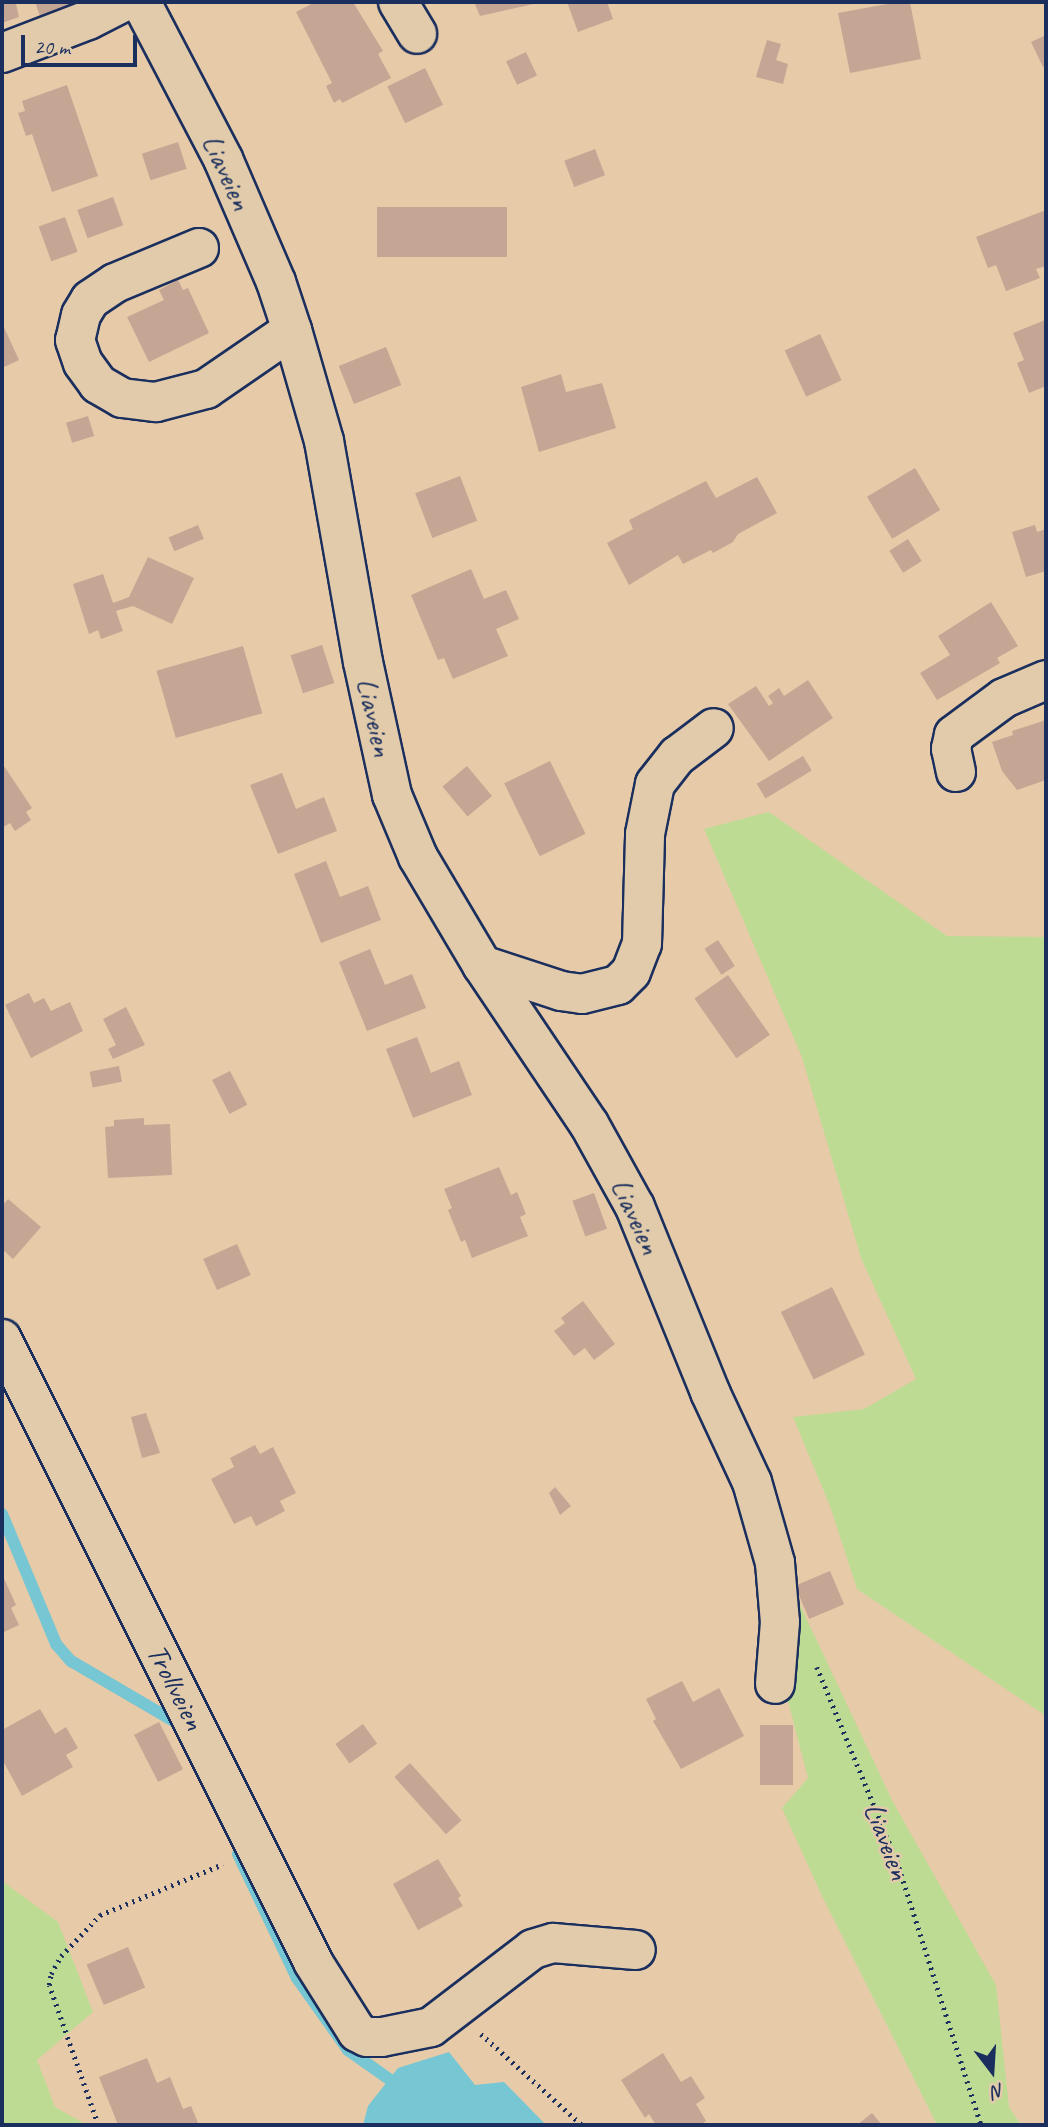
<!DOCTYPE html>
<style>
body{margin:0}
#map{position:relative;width:1048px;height:2127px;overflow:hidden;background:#e7caa8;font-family:Caveat,sans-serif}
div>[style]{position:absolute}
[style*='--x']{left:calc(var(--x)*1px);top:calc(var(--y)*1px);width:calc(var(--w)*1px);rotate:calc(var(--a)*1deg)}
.green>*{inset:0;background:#bddb93}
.water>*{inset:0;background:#77c6d3}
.stream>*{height:12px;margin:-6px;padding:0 6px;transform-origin:6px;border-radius:6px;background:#77c6d3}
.building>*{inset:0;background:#c5a695;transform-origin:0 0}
.path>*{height:4.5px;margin-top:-2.25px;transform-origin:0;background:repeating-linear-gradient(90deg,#1b2f5e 0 2px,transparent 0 7px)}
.roads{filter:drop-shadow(2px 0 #1b2f5e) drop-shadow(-2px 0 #1b2f5e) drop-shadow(0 2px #1b2f5e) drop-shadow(0 -2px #1b2f5e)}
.minor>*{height:38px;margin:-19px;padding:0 19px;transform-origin:19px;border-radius:19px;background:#e1cbaa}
span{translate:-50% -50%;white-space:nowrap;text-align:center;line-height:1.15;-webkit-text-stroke:5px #e1cbaa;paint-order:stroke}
.street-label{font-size:30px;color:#1b2f5e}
.frame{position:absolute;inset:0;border:4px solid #1b2f5e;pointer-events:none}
.north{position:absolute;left:957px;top:2036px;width:70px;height:70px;-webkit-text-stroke:5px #e1cbaa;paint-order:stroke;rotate:163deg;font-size:19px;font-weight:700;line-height:28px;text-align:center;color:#1b2f5e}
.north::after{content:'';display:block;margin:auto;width:24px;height:32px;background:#1b2f5e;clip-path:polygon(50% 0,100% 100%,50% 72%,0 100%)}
.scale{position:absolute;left:21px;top:35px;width:116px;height:32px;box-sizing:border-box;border:4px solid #1b2f5e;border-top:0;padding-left:9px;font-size:21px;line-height:24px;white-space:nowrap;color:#1b2f5e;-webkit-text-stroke:5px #e1cbaa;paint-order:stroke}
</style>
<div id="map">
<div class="green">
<div style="clip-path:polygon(769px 812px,947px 936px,1046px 937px,1046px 1716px,857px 1589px,830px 1506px,793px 1417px,864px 1409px,916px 1379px,861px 1258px,802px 1057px,704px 829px)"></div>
<div style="clip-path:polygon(783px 1569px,893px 1802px,996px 1985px,1009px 2107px,1021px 2125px,937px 2125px,821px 1894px,782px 1808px,808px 1778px,755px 1575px)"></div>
<div style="clip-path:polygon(2px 1881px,58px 1922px,93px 2012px,37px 2060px,55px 2107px,87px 2125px,2px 2125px)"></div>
</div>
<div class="water">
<div style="clip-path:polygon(449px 2052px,475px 2085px,504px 2082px,546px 2125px,363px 2125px,368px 2106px,398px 2068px)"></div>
</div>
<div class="stream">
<div style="--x:2;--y:1514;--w:141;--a:67.4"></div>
<div style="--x:56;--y:1644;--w:23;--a:49"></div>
<div style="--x:71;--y:1661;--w:125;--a:30.3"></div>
<div style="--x:179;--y:1724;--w:5;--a:68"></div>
<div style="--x:238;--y:1854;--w:137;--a:64.6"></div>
<div style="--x:297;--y:1978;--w:88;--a:54.7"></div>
<div style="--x:348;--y:2050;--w:50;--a:35.3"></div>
</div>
<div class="building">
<div style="clip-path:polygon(2px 2px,16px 4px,19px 17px,2px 23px)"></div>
<div style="clip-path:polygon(35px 2px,72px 2px,75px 12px,42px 22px)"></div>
<div style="clip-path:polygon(315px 2px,353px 2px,383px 51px,378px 54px,391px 78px,342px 103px,340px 99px,334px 103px,326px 86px,332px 83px,296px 12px)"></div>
<div style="clip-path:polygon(474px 2px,538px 2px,538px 3px,480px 16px)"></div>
<div style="clip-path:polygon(567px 2px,607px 2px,613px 19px,578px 32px)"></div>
<div style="clip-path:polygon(898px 2px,910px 2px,921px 59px,850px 73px,838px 13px)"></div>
<div style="clip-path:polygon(1046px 35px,1046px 65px,1043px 67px,1031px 42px)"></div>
<div style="clip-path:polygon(767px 40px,781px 44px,776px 60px,788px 64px,783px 84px,756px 77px)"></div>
<div style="left:526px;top:52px;width:26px;height:22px;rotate:65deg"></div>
<div style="left:425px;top:68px;width:41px;height:42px;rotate:64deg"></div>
<div style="clip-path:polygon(67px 85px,98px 176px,52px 192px,32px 134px,26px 136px,18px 113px,25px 111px,22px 101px)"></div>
<div style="left:178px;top:142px;width:28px;height:38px;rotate:72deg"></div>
<div style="left:595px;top:149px;width:28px;height:33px;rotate:69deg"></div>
<div style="left:113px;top:197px;width:30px;height:38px;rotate:70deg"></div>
<div style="left:377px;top:207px;width:130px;height:50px"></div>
<div style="clip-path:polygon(1046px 210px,1046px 266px,1036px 269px,1040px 278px,1006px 291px,996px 265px,988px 268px,976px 237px)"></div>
<div style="left:65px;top:217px;width:37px;height:28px;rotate:70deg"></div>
<div style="clip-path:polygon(178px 280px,183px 290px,188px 288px,209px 333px,149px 362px,127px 317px,164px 300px,159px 290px)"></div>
<div style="clip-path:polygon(1045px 320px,1046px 386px,1029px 393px,1017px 363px,1024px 360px,1013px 333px)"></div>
<div style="clip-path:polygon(2px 323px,19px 360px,2px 368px)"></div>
<div style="left:820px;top:334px;width:51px;height:39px;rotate:65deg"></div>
<div style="left:386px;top:347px;width:41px;height:51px;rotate:68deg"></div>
<div style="clip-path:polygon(561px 374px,566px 392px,602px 383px,616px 428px,539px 452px,521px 387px)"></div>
<div style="left:88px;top:416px;width:21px;height:23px;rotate:73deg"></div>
<div style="left:915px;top:468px;width:49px;height:56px;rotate:59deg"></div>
<div style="left:460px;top:476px;width:48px;height:48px;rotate:69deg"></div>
<div style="clip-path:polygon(757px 477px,777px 513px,738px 534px,733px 542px,713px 553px,711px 550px,683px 564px,678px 555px,629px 585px,607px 543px,633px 529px,629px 520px,706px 481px,716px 498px)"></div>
<div style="left:198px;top:525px;width:15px;height:32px;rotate:67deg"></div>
<div style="clip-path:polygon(1035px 525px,1037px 532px,1046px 529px,1046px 571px,1026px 577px,1012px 532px)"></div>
<div style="left:908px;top:539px;width:26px;height:22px;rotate:58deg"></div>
<div style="clip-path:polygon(148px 557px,194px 578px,172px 624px,133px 606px,116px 611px,123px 631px,101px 639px,98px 630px,89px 634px,73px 584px,103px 574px,113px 603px,129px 597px)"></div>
<div style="clip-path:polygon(471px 569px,484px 599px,506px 590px,519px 619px,496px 629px,508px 656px,453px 679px,444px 658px,438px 660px,411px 595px)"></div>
<div style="clip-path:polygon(991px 602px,1018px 646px,997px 658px,1000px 663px,937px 700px,920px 673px,950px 655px,938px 636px)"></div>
<div style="left:322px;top:645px;width:40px;height:33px;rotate:72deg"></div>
<div style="left:243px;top:646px;width:70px;height:90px;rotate:74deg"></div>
<div style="clip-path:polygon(808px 680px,833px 718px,769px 761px,728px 704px,756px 686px,769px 706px,773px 703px,768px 696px,779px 688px,784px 696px)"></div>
<div style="clip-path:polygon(1046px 720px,1046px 780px,1017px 790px,1002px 771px,992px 742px,1013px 735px,1012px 731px)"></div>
<div style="left:803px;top:756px;width:17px;height:54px;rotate:59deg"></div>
<div style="left:550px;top:761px;width:81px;height:51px;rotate:64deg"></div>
<div style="clip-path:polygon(2px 763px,32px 808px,26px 812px,31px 820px,15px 831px,10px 823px,2px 828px)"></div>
<div style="left:467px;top:766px;width:39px;height:32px;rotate:50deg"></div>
<div style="clip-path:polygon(282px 773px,296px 809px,324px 797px,337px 831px,278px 854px,250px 785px)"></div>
<div style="clip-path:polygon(326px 861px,340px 897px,368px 886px,381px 920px,321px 943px,294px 874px)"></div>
<div style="left:718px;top:940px;width:31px;height:16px;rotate:57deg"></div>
<div style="clip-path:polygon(370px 949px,385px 985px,412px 974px,426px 1008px,367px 1031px,339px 962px)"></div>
<div style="left:728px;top:975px;width:73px;height:41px;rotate:55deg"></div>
<div style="clip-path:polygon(29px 993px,34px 1003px,44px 998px,51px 1011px,70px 1002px,83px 1031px,31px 1058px,5px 1005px)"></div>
<div style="clip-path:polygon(126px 1007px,145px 1045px,113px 1059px,108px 1049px,116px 1045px,103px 1019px)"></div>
<div style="clip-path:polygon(417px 1037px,431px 1073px,459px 1061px,472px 1095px,413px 1118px,386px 1049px)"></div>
<div style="left:119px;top:1066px;width:16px;height:30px;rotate:79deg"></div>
<div style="left:230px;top:1071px;width:38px;height:20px;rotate:63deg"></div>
<div style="clip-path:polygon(144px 1118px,144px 1125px,170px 1124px,172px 1175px,108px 1178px,105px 1127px,114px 1126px,114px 1120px)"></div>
<div style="clip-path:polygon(499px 1167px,511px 1195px,517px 1192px,526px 1214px,520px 1217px,528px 1236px,472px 1258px,465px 1240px,461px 1242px,448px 1210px,452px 1208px,444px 1189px)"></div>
<div style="left:594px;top:1193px;width:38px;height:23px;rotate:70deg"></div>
<div style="clip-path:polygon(8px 1199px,41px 1227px,13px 1259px,2px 1249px,2px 1206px)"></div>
<div style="left:237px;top:1244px;width:34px;height:37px;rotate:66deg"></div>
<div style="left:832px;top:1287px;width:75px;height:57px;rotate:64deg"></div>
<div style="clip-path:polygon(583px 1301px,615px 1344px,594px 1360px,585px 1348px,574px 1356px,554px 1331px,565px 1323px,561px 1318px)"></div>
<div style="clip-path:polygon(146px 1413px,160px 1453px,142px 1458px,131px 1417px)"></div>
<div style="clip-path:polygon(255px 1445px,260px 1454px,273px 1447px,296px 1493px,280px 1501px,285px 1511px,256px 1526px,251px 1516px,234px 1524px,211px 1479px,234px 1467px,230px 1458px)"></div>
<div style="clip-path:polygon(555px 1487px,571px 1506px,560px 1515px,549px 1493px)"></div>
<div style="left:830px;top:1571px;width:36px;height:38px;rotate:67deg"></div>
<div style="clip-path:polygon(2px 1574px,16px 1605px,11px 1608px,19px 1625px,2px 1633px)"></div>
<div style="clip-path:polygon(682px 1681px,693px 1702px,719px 1688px,744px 1736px,681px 1769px,653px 1721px,656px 1719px,646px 1699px)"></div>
<div style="clip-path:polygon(40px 1709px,55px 1734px,66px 1727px,78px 1748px,66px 1755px,73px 1767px,22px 1796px,2px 1759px,2px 1730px)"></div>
<div style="left:159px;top:1722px;width:53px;height:28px;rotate:63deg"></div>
<div style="left:363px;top:1724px;width:24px;height:34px;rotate:54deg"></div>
<div style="left:760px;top:1725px;width:33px;height:60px"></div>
<div style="left:410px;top:1763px;width:77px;height:21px;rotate:48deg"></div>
<div style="clip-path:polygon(438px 1859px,461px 1896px,458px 1898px,463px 1906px,418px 1930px,393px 1884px)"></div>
<div style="left:128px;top:1947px;width:44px;height:45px;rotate:67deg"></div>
<div style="clip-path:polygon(663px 2053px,681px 2082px,691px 2076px,705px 2098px,696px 2104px,706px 2121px,700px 2125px,656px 2125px,649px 2114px,645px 2118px,621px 2080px)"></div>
<div style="clip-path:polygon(147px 2058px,157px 2083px,170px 2077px,183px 2109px,191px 2106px,199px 2125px,118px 2125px,99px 2077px)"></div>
<div style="clip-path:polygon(872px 2113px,882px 2125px,857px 2125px)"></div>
</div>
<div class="path">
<div style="--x:817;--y:1667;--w:210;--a:67.6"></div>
<div style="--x:897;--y:1861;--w:277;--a:72.3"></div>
<div style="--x:481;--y:2034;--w:136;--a:42"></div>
<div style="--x:98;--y:2125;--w:148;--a:-109.3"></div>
<div style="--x:49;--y:1985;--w:11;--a:-80"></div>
<div style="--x:51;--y:1974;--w:21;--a:-61"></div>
<div style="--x:61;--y:1956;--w:57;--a:-46.4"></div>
<div style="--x:100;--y:1915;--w:133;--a:-22.5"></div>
</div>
<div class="roads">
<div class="minor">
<div style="--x:141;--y:2;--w:177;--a:62.4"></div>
<div style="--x:223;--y:159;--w:134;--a:66.7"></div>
<div style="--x:276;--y:282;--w:51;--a:71.6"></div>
<div style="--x:292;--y:330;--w:116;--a:73.9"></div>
<div style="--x:324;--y:441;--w:224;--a:80"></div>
<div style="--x:363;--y:662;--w:136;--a:77.7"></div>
<div style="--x:392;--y:795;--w:67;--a:67.2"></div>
<div style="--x:418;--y:857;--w:126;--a:59.3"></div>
<div style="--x:482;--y:965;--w:192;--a:56.1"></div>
<div style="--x:589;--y:1124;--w:95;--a:61"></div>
<div style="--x:635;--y:1207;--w:200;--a:67.9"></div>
<div style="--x:710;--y:1392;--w:99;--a:65"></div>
<div style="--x:752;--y:1482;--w:84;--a:74.1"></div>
<div style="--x:775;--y:1563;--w:59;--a:85.2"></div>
<div style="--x:780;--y:1622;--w:62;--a:94.6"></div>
<div style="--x:398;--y:2;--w:37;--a:59"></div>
<div style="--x:2;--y:53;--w:92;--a:-21"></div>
<div style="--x:88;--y:20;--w:39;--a:-27"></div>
<div style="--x:199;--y:248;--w:91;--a:157.4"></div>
<div style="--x:115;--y:283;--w:30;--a:146"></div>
<div style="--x:90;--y:300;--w:17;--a:121"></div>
<div style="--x:81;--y:315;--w:26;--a:103"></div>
<div style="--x:75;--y:340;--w:24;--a:71"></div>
<div style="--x:83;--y:363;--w:26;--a:54"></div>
<div style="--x:98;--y:384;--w:28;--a:30"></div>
<div style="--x:122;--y:398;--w:34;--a:7"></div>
<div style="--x:156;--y:402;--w:52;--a:-14.6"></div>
<div style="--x:206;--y:389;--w:104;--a:-34.5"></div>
<div style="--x:956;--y:772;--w:24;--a:-102"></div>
<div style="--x:951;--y:749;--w:14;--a:-78"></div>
<div style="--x:954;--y:735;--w:62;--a:-36.5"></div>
<div style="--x:1004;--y:698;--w:46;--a:-23.2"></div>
<div style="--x:482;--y:965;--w:83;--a:18.2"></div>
<div style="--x:561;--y:991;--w:21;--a:8"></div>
<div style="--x:582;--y:994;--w:37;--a:-14"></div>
<div style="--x:618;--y:985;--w:18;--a:-45"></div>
<div style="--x:631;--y:972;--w:30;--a:-69"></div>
<div style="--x:642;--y:944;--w:110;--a:-88.4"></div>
<div style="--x:645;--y:834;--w:51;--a:-78.7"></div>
<div style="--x:655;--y:784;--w:36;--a:-52"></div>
<div style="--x:677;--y:756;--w:46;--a:-37.1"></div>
<div style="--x:2;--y:1339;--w:696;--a:63.47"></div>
<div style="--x:313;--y:1962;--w:83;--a:57.8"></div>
<div style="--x:357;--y:2032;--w:11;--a:27"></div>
<div style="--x:367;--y:2037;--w:15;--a:0"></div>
<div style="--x:382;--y:2037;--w:50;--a:-11.5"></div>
<div style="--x:431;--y:2027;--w:128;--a:-37.4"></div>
<div style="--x:533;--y:1949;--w:21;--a:-17"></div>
<div style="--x:553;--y:1943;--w:83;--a:4.8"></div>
</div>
</div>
<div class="street-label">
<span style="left:227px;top:172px;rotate:65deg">Liaveien</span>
<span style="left:375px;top:717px;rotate:77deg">Liaveien</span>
<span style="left:636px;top:1216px;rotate:65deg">Liaveien</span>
<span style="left:176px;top:1687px;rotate:63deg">Trollveien</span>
<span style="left:887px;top:1841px;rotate:69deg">Liaveien</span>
</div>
<div class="frame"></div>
<div class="north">N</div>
<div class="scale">20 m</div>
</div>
